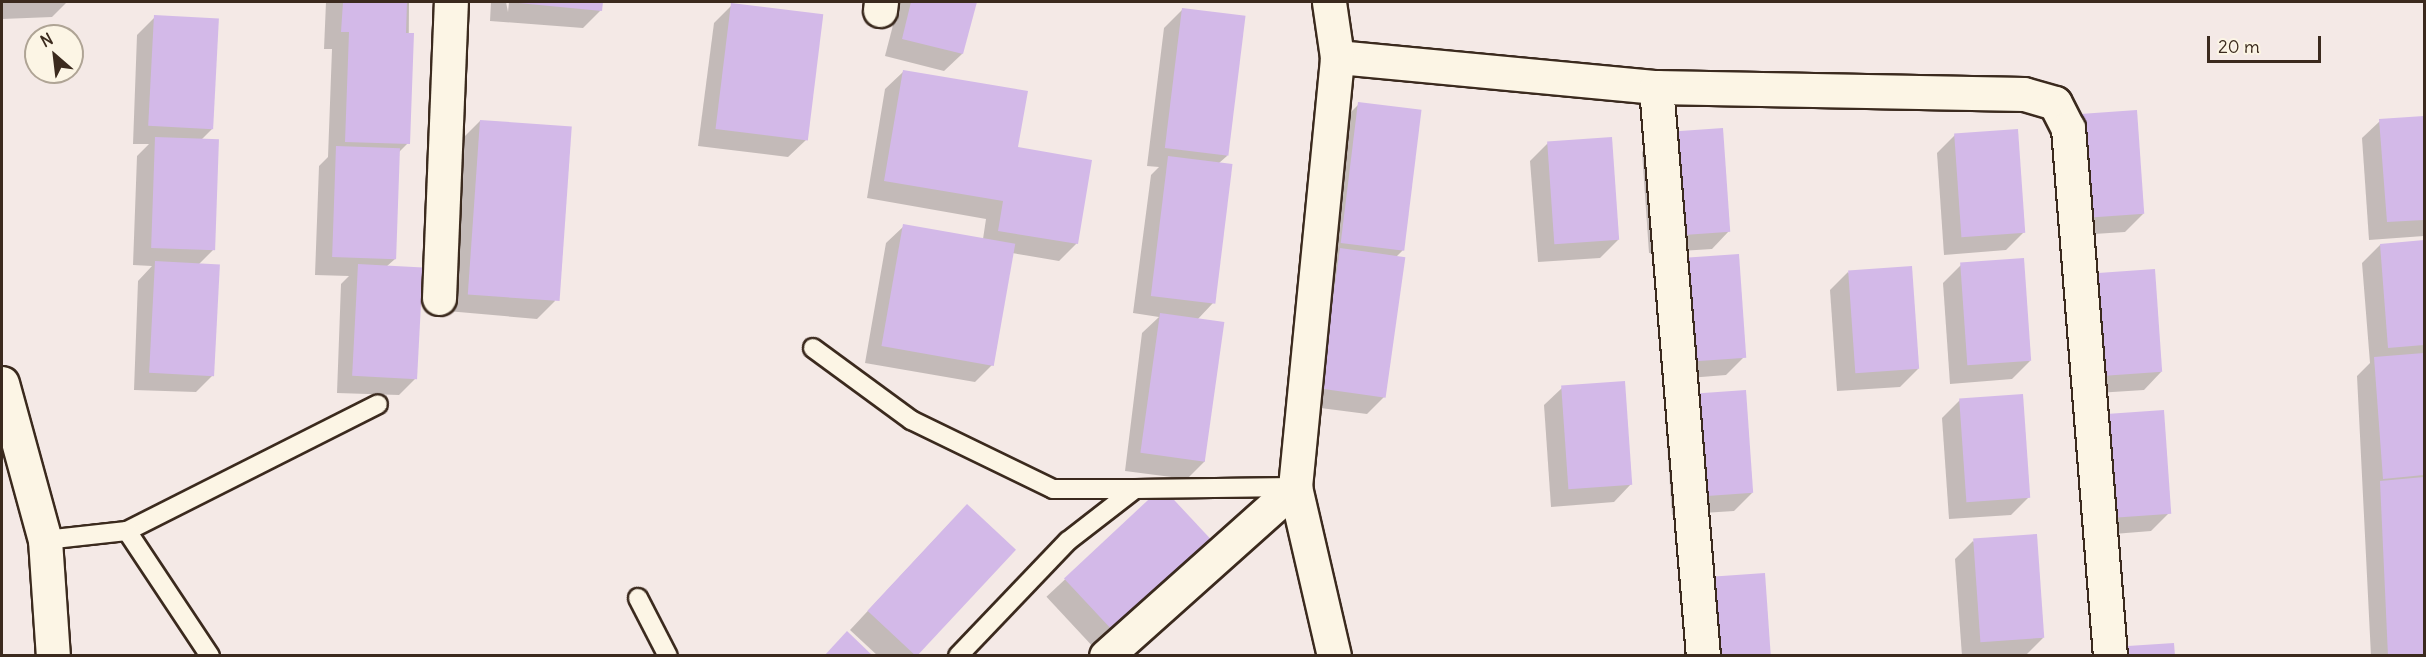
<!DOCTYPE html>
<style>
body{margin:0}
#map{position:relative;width:2426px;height:657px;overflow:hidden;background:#f4e9e6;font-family:Delius,sans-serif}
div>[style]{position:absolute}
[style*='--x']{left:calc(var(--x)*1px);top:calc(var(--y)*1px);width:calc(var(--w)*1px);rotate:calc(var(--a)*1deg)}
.shadow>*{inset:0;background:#0003;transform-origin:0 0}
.building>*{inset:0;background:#d3b9e8;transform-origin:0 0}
.roads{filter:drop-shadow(2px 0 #3b2a1e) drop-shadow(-2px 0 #3b2a1e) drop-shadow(0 2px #3b2a1e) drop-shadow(0 -2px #3b2a1e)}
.lane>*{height:18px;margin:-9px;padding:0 9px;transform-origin:9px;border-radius:9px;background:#fcf5e5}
.street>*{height:33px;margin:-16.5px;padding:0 16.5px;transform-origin:16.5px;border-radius:16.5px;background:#fcf5e5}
span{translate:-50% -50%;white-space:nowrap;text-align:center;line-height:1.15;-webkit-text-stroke:5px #fcf5e5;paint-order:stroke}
.frame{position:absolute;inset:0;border:3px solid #3b2a1e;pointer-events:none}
.north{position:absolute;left:24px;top:24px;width:60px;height:60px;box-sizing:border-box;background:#fcf5e5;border:2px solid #afa495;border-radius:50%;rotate:332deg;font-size:16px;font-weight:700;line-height:24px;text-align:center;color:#3b2a1e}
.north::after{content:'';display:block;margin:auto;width:21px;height:27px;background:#3b2a1e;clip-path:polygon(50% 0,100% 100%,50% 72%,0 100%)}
.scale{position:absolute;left:2207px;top:36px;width:114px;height:27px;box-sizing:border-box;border:3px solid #3b2a1e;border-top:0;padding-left:8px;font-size:18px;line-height:21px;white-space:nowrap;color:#3b2a1e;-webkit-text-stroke:4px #fcf5e5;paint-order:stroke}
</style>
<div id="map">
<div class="shadow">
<div style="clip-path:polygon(2px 2px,67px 2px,52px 17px,2px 19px)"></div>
<div style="clip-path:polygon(326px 2px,409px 2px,408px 143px,398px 153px,395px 259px,386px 267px,417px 377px,399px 395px,337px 393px,341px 284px,349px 276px,315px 275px,319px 166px,328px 157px,332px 49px,324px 49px)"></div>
<div style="clip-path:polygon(491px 2px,506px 2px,508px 12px,509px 2px,601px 2px,601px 10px,583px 28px,490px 21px)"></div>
<div style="clip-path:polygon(899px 2px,976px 2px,962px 54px,944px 71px,885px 56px)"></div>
<div style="clip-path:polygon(732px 5px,806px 140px,788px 157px,698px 146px,714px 23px)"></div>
<div style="clip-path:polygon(1182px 10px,1227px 156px,1219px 163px,1213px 303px,1197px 320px,1205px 461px,1187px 479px,1125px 471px,1142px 333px,1159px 317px,1133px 313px,1151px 175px,1159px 167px,1147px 166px,1164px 28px)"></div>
<div style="clip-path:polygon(155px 17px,213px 128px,201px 140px,213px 250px,199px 264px,214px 374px,196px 392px,134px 390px,138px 281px,152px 266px,133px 265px,137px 156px,149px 144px,133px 144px,137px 35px)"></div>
<div style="clip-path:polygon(903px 72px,1016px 148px,1077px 243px,1059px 261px,1012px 253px,993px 364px,975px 382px,865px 363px,886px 243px,904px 226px,983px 239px,986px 219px,867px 198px,885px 89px)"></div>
<div style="clip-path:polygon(1359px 104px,1403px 250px,1396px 257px,1385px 396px,1367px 414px,1305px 406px,1341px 122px)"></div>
<div style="clip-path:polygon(2073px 117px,2143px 214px,2125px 232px,2063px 236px)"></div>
<div style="clip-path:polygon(2424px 117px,2424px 236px,2369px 240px,2362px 138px,2380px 121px)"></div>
<div style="clip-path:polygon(480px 121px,555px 301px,537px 319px,447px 311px,462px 139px)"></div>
<div style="clip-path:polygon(1660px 134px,1729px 231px,1712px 249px,1649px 253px,1642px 152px)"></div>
<div style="clip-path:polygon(1955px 135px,2024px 232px,2006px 250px,1944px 255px,1937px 153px)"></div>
<div style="clip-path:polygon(1548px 143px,1618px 240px,1600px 258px,1538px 262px,1530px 161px)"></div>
<div style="clip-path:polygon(2424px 242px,2424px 656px,2371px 656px,2357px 376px,2370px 363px,2362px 263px,2380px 245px)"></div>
<div style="clip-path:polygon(1961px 265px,2030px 361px,2012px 379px,1950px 384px,1943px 283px)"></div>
<div style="clip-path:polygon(1848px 272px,1918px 369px,1900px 387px,1837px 391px,1830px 290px)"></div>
<div style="clip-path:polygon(2092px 275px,2161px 372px,2144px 390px,2081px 394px)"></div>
<div style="clip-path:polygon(1657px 278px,1744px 357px,1726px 375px,1664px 380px)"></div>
<div style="clip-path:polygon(1562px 388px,1631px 484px,1614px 502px,1551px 507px,1544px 405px)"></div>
<div style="clip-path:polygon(1683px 396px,1752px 493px,1734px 511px,1672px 515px,1665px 414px)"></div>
<div style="clip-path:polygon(1960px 400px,2029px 497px,2011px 515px,1949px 519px,1942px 418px)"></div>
<div style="clip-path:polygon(2162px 412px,2169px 513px,2151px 531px,2089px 536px)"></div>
<div style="left:1162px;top:489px;width:74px;height:158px;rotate:47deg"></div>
<div style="clip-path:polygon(950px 523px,915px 656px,878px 656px,850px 630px)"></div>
<div style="clip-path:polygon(1973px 541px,2043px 638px,2025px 656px,1962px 656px,1955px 559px)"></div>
</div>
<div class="building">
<div style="clip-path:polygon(343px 2px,407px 2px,406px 33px,414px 33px,410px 144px,345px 142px,349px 32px,341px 32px)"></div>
<div style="clip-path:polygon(507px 2px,603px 2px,602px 11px)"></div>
<div style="clip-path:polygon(911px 2px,977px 2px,963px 54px,902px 39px)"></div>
<div style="left:731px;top:3px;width:93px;height:127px;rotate:7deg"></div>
<div style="left:1182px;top:8px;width:64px;height:141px;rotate:7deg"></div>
<div style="left:154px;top:15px;width:65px;height:111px;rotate:3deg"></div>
<div style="clip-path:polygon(903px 70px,1028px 91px,1018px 147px,1092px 160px,1078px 244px,998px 231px,1003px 201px,884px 181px)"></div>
<div style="left:1358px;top:102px;width:64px;height:142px;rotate:7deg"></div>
<div style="left:2137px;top:110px;width:104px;height:64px;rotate:86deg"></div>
<div style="clip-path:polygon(2424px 116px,2424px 220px,2387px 222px,2379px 119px)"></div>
<div style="left:480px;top:120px;width:92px;height:175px;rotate:4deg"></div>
<div style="left:1723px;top:128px;width:104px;height:64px;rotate:86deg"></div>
<div style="left:2018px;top:129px;width:104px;height:64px;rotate:86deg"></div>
<div style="left:155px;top:137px;width:64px;height:111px;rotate:2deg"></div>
<div style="left:1612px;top:137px;width:103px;height:65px;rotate:86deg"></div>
<div style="left:336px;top:146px;width:64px;height:111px;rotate:2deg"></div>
<div style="left:1168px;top:156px;width:65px;height:141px;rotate:7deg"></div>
<div style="left:903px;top:224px;width:114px;height:124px;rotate:10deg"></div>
<div style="clip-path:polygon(2424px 240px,2424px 345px,2388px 348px,2380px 244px)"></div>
<div style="left:1340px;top:248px;width:66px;height:142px;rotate:8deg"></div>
<div style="left:1739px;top:254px;width:104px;height:65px;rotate:86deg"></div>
<div style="left:2024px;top:258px;width:103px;height:64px;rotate:86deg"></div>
<div style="left:155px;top:261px;width:65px;height:112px;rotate:3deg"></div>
<div style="left:358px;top:264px;width:65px;height:112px;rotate:3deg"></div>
<div style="left:1912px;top:266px;width:103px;height:64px;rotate:86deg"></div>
<div style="left:2155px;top:269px;width:103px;height:64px;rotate:86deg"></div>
<div style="left:1160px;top:313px;width:65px;height:141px;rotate:8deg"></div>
<div style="clip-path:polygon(2424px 353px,2424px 475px,2383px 479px,2374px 357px)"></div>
<div style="left:1625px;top:381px;width:104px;height:64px;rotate:86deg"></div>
<div style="left:1746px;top:390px;width:103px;height:64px;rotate:86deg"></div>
<div style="left:2023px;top:394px;width:104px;height:64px;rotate:86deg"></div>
<div style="left:2164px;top:410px;width:104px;height:65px;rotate:86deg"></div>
<div style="clip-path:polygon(2424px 477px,2424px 656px,2388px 656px,2380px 481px)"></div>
<div style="left:1162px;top:487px;width:76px;height:134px;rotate:47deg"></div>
<div style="left:967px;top:504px;width:67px;height:146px;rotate:43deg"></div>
<div style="left:2037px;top:534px;width:104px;height:64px;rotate:86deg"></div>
<div style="left:1765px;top:573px;width:83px;height:65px;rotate:86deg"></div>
<div style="clip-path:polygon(847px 631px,873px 656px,824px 656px)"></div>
<div style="clip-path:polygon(2174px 643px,2175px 656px,2097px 656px,2097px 648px)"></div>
</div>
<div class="roads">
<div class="lane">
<div style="--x:813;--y:348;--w:122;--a:36.3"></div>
<div style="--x:911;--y:420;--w:158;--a:25.9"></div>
<div style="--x:1053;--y:489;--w:82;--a:0"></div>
<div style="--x:127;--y:531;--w:281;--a:-26.8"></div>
<div style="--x:45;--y:540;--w:82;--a:-6.3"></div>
<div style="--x:127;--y:531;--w:150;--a:56.4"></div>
<div style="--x:638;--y:598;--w:65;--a:62.7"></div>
<div style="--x:958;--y:656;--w:159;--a:-46.3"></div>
<div style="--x:1068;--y:541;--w:85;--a:-37.8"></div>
<div style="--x:1135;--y:489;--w:159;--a:-0.7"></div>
</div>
<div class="street">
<div style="--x:880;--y:10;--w:8;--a:-83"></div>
<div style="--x:1337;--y:57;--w:320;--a:5.4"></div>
<div style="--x:1656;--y:87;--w:368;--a:1.1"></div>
<div style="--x:2024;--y:94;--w:32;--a:16"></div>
<div style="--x:2055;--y:103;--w:28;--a:63"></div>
<div style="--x:2068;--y:128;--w:530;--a:85.45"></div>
<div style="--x:1656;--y:87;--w:571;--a:85.28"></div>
<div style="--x:439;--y:298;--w:296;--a:-87.7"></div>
<div style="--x:2;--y:383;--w:163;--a:74.7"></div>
<div style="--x:45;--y:540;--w:116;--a:86.1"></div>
<div style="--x:1295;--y:487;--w:173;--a:77"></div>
<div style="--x:1106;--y:656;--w:254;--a:-41.8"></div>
<div style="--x:1295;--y:487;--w:432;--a:-84.4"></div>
<div style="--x:1337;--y:57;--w:56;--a:-98.3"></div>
</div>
</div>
<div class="frame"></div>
<div class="north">N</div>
<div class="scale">20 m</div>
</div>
